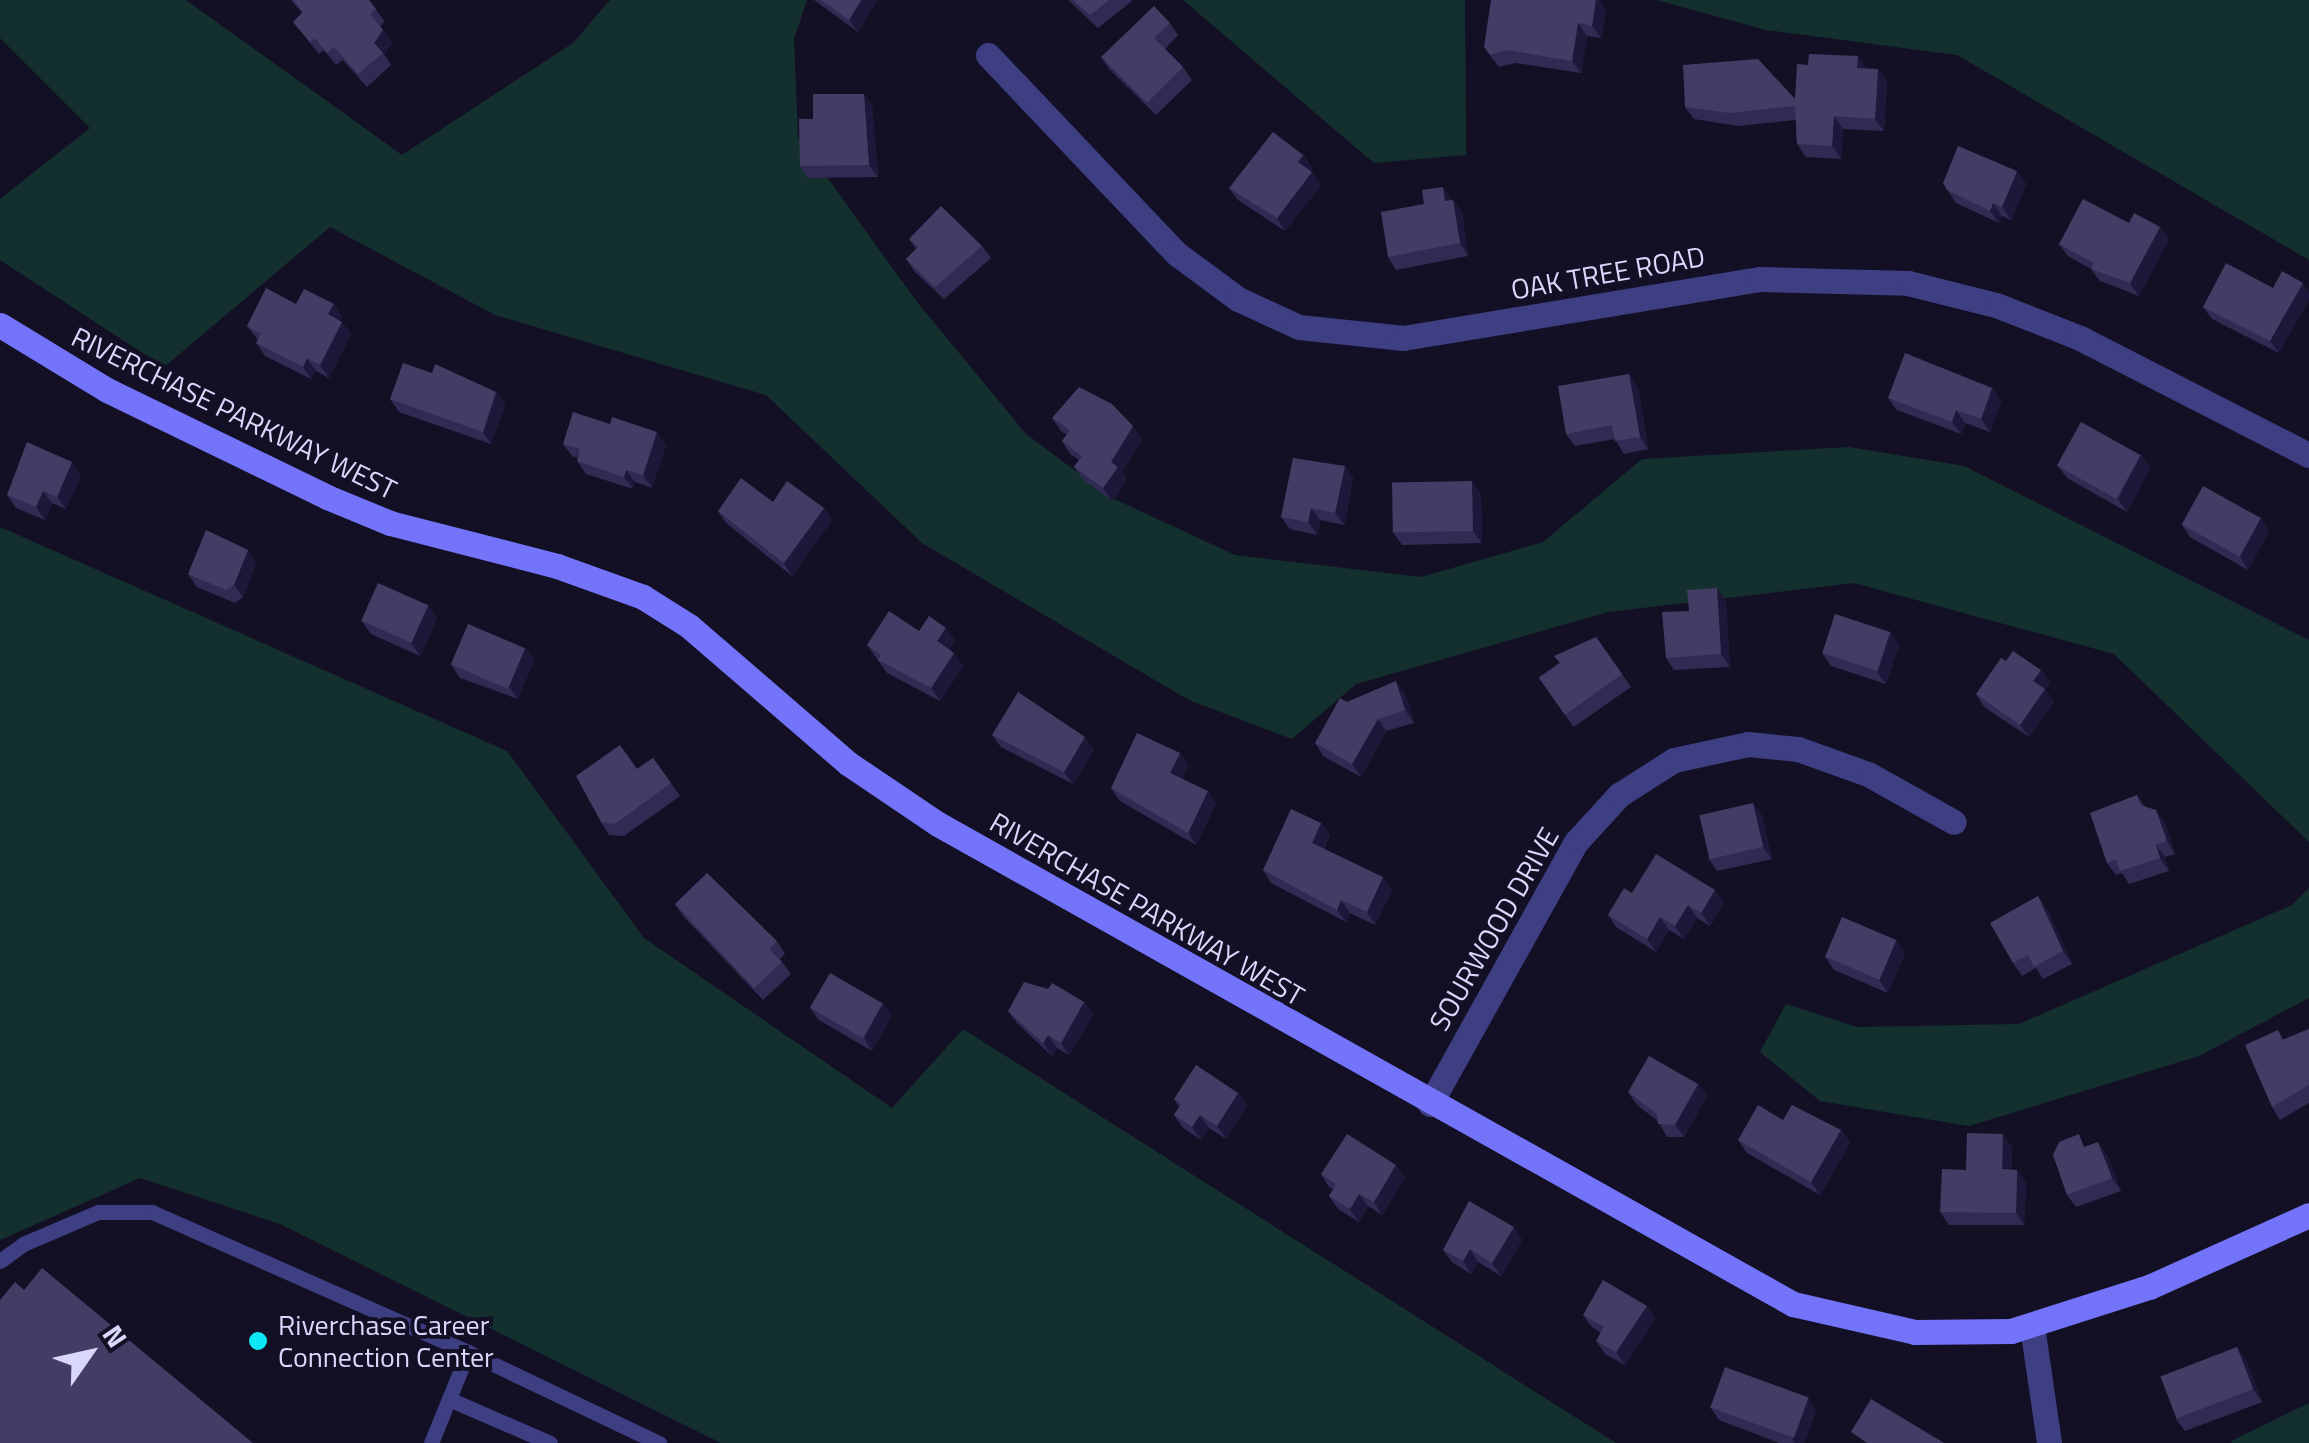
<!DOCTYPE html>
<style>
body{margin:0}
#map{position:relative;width:2309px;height:1443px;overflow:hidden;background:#131026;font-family:"Titillium Web",sans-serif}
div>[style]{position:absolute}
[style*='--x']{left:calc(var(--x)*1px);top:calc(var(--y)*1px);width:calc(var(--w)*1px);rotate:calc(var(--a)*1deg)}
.green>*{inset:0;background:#14302e}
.lane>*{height:15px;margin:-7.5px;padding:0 7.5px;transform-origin:7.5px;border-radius:7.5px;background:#3e3e83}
.street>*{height:25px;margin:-12.5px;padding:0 12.5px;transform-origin:12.5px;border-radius:12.5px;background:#3e3e83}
.secondary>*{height:25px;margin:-12.5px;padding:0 12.5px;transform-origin:12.5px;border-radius:12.5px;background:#7374f9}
.wall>*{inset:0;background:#312a53;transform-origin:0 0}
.shaded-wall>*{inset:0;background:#1d1839}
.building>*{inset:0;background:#433d65;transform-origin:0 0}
.dots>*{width:28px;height:28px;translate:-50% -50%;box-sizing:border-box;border:5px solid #131026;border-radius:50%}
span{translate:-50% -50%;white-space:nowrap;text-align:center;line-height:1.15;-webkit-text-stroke:8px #131026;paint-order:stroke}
.street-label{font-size:28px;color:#dad7fd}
.poi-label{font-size:28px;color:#dad7fd}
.left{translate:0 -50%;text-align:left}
.north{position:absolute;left:40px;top:1303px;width:100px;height:100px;-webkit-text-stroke:8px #131026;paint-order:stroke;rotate:56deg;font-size:28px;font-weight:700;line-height:40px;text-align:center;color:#dad7fd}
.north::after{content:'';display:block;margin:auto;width:35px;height:45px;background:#dad7fd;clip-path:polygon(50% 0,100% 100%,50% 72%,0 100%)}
</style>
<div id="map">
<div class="green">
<div style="clip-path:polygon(0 0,186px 0,402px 155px,573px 43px,610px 0,807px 0,794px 39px,798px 137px,917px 302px,1026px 434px,1112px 498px,1235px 555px,1421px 577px,1543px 542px,1642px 459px,1849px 447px,1964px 466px,2309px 640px,2309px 842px,2114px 654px,1854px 583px,1608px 612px,1356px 684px,1292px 739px,1189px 700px,922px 543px,766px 395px,495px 315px,330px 227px,164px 367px,0 260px,0 199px,90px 128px,0 38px)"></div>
<div style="clip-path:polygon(1183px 0,1465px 0,1466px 155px,1374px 163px)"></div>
<div style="clip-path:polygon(1657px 0,2309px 0,2309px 260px,1957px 55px,1766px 30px)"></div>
<div style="clip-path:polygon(0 527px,507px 751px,644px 938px,892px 1108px,963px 1029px,1616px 1443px,721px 1443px,280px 1224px,140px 1178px,0 1240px)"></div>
<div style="clip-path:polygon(2309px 888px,2309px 998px,2199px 1056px,1969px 1126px,1820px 1101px,1760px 1052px,1786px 1004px,1857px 1027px,2019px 1024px,2292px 905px)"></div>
<div style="clip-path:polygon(2309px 1403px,2309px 1443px,2232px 1443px,2231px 1441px)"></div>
</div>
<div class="lane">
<div style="--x:0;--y:1261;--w:29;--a:-36"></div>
<div style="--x:23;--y:1244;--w:82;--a:-23.1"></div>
<div style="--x:98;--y:1212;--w:54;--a:0"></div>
<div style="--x:152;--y:1212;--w:346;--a:23.9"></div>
<div style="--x:449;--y:1399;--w:110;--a:23.5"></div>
<div style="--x:431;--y:1443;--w:98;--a:-67.9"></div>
<div style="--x:468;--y:1352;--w:212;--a:25.5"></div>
</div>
<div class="street">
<div style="--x:988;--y:55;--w:274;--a:46.5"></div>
<div style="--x:1177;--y:254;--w:76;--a:36.4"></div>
<div style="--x:1238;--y:299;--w:67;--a:24.7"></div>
<div style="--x:1299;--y:327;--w:105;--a:6"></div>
<div style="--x:1403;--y:338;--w:362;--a:-9.4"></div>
<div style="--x:1760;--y:279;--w:148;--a:1.5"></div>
<div style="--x:1908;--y:283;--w:91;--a:14"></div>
<div style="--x:1996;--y:305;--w:90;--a:21.4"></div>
<div style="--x:2080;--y:338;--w:257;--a:27.1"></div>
<div style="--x:1430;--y:1104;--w:300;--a:-60.9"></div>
<div style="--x:1576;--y:842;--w:64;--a:-47.5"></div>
<div style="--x:1619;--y:795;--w:65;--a:-32.5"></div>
<div style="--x:1674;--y:760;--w:76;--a:-12.2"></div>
<div style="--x:1748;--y:744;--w:50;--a:5.7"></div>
<div style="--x:1798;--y:749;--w:74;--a:19.7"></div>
<div style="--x:1868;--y:774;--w:98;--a:29.2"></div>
<div style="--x:2032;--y:1326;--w:118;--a:81.7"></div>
</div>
<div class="secondary">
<div style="--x:0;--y:325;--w:125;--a:31.3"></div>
<div style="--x:107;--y:390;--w:245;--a:25.9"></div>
<div style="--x:327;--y:497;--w:68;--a:22.4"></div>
<div style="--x:390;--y:523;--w:172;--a:14.4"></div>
<div style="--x:557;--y:566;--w:91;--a:19.8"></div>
<div style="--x:643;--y:597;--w:54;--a:32.2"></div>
<div style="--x:689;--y:626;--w:211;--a:40.8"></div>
<div style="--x:849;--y:764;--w:107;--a:34"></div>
<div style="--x:938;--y:824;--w:981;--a:29.31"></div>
<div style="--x:1793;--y:1304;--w:125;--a:12.9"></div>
<div style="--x:1915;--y:1332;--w:96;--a:-0.6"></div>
<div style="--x:2011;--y:1331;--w:145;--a:-17.7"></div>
<div style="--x:2149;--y:1287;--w:175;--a:-24.2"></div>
</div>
<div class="wall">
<div style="clip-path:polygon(291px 0,369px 0,385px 22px,380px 26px,392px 43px,384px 54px,391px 65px,367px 87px,343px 60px,336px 65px,324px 50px,319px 54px,293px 22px,302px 13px)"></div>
<div style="clip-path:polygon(814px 0,877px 0,858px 32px)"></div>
<div style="clip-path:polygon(1068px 0,1132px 0,1132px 1px,1098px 28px)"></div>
<div style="clip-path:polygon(1606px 10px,1601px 38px,1587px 36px,1581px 73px,1516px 63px,1499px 67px,1484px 47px)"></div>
<div style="clip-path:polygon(1170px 23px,1178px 35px,1165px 49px,1183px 67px,1192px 80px,1156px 115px,1110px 70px,1101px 57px)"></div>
<div style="clip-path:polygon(1866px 68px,1887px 81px,1884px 131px,1843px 129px,1841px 159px,1806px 157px,1797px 144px,1796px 120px,1738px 126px,1694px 119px,1685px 107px,1795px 99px)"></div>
<div style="clip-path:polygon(864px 94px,872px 106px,878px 177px,808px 178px,800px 166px)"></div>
<div style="clip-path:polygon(1303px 155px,1312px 168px,1310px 171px,1321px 185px,1285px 231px,1238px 200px,1229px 188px)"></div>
<div style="clip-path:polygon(2017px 171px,2026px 184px,2011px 220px,2002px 216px,1999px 223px,1956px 203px,1943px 183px)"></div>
<div style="clip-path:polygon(1453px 200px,1462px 213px,1468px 256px,1396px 270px,1388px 257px)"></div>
<div style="clip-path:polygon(2129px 223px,2160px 227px,2169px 239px,2139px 296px,2100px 281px,2091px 269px,2068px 256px,2059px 244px)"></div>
<div style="clip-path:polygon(909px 239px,982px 246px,991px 258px,944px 299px,915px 272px,906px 259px,916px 249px)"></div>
<div style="clip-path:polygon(2273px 288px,2279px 353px,2212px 319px,2203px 307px)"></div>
<div style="clip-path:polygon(296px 304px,342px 316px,340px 321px,351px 334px,329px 378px,316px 371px,311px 379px,265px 356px,256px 343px,258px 340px,247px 326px)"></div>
<div style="clip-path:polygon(432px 373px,496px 392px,505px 405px,491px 444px,399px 412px,390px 399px)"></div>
<div style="clip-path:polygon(1629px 374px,1638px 387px,1648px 449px,1624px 454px,1615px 439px,1575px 446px,1566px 434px)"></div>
<div style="clip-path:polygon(1992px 388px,2001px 401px,1990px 432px,1965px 423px,1961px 434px,1897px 410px,1888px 398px)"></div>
<div style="clip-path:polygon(1052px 418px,1133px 426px,1142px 439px,1122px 472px,1127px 480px,1112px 501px,1083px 479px,1074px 467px,1079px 460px,1070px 454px,1062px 441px,1067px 435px,1061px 431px)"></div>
<div style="clip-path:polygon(563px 444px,666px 445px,652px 488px,635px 482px,633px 489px,586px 474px,577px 461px,578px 458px,572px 456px)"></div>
<div style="clip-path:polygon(2141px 455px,2150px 468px,2127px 512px,2067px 478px,2058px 466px)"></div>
<div style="clip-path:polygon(72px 462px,81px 475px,66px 509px,52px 503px,45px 520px,16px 508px,7px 495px)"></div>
<div style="clip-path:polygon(1345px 466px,1353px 478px,1344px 525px,1320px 520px,1317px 535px,1290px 529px,1281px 517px)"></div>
<div style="clip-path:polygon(1481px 494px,1482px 543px,1402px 545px,1393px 532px)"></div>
<div style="clip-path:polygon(773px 502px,824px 508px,832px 520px,792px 576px,726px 523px,718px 511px)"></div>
<div style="clip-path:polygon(2261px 518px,2269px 531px,2248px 570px,2190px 537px,2182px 525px)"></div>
<div style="clip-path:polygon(248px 550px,256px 563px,243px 597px,235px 603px,197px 587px,188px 574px)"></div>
<div style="clip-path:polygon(1726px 601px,1730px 667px,1674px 670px,1666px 658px,1689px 611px)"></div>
<div style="clip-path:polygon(428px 605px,437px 618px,420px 656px,371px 634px,362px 621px)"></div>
<div style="clip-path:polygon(919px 631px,955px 640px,949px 649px,963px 666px,940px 701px,887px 673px,867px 645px)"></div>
<div style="clip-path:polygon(1890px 632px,1899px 645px,1886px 684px,1831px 666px,1822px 653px)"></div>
<div style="left:1596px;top:637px;width:61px;height:70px;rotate:55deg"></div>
<div style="clip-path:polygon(525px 648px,534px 660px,518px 699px,460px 678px,451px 665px)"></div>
<div style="clip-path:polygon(2006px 661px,2041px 670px,2050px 683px,2045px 689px,2054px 702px,2029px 737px,1984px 707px,1976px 694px)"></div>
<div style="clip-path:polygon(1405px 693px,1414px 723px,1386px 731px,1361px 777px,1323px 756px,1315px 743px,1347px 702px)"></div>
<div style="clip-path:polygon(992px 735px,1094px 749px,1073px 784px,1001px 747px)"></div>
<div style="clip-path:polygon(1180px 753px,1188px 765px,1182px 779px,1216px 804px,1196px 845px,1120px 801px,1111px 788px)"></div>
<div style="clip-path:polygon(653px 758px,680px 796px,624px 836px,609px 835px,601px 822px,637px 769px)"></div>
<div style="clip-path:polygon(2137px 795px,2144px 806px,2165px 823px,2175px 854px,2165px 857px,2169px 871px,2129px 884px,2122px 873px,2116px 875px,2107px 863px)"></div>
<div style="clip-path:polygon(1753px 803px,1762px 816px,1772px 859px,1717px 871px,1708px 858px)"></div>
<div style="clip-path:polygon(1321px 823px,1330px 835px,1324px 849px,1392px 890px,1375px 925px,1350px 913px,1346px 922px,1271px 883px,1263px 870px)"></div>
<div style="clip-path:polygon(1632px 893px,1724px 903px,1710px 926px,1697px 918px,1684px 939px,1669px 930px,1656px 952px,1616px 927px,1608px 915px)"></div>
<div style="clip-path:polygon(2038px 896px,2047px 909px,2072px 964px,2043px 979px,2036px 968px,2022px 976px,2013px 963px)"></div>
<div style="clip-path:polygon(675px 904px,777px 941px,785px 954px,780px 959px,791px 974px,763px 1000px,683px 916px)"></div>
<div style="clip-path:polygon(1905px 953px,1888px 993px,1834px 970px,1825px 957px)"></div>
<div style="clip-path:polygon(1084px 1002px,1093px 1015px,1069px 1055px,1057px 1048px,1052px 1056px,1017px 1023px,1008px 1011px)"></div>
<div style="clip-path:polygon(810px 1008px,892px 1015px,872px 1051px,819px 1020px)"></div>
<div style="clip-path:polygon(2309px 1029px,2309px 1103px,2280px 1120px,2272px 1107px,2278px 1030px,2284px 1040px)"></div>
<div style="clip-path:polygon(1698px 1084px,1707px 1096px,1684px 1137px,1667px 1137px,1658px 1121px,1637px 1105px,1628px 1092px)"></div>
<div style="clip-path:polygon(1238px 1093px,1247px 1105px,1226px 1139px,1209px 1128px,1201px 1140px,1183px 1128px,1174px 1115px,1179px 1107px,1174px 1099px)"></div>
<div style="clip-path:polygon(1783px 1120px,1841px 1130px,1850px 1143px,1820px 1195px,1747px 1153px,1738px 1140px)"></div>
<div style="clip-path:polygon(2088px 1146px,2107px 1155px,2121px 1191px,2076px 1207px,2067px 1195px)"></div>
<div style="clip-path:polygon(2012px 1147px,2011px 1170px,2017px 1170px,2026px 1183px,2024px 1225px,1949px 1225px,1940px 1212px,1966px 1170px)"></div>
<div style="clip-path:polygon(1321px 1174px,1405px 1177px,1382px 1215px,1368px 1206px,1359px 1222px,1338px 1209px,1329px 1196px,1333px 1189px,1329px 1187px)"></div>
<div style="clip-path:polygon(1514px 1227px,1522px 1240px,1501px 1276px,1478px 1262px,1471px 1274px,1452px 1262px,1443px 1250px)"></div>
<div style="clip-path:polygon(1583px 1315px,1656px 1318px,1625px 1365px,1605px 1354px,1596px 1341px,1601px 1333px,1592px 1327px)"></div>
<div style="clip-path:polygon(2237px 1347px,2246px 1360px,2262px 1402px,2185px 1431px,2176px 1419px)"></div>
<div style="clip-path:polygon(1808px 1398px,1816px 1410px,1804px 1443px,1779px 1443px,1719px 1420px,1710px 1407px)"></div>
</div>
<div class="shaded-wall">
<div style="clip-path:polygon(861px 0,877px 0,858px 32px,849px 20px)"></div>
<div style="clip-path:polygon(1596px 0,1599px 0,1606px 10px,1601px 38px,1592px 26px)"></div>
<div style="clip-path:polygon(1578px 23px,1587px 36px,1581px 73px,1572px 61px)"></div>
<div style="clip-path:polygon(383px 30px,392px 43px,384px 54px,374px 43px)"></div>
<div style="clip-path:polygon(1858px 56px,1867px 69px,1857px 68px)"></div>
<div style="clip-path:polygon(1878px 69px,1887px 81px,1884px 131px,1875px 119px)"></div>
<div style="clip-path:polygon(864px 94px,872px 106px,878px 177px,869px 165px)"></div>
<div style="clip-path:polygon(1834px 116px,1843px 129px,1841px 159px,1832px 146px)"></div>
<div style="clip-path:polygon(1303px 155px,1312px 168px,1307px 174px,1298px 162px)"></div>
<div style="clip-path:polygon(2017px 171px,2026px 184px,2011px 220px,2002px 207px)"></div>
<div style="clip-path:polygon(1312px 172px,1321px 185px,1285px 231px,1277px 218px)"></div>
<div style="clip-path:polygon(1443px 187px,1452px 200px,1445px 201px)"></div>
<div style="clip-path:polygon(1453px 200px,1462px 213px,1468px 256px,1460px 243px)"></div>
<div style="clip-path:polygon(1993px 203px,2002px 216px,1999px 223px,1990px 211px)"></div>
<div style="clip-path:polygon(2160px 227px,2169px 239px,2139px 296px,2130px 283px)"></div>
<div style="clip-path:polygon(2303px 283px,2309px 292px,2309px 300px,2279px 353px,2270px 341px)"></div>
<div style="clip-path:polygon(334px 304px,342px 316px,337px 327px,328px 314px)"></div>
<div style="clip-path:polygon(342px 322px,351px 334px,329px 378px,320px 365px)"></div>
<div style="clip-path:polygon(307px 358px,316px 371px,311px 379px,303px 367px)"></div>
<div style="clip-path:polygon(1629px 374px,1638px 387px,1648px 449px,1640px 437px)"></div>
<div style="clip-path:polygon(1992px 388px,2001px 401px,1990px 432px,1981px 419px)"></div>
<div style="clip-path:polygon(496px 392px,505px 405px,491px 444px,483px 432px)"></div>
<div style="clip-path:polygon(1956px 410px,1965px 423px,1961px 434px,1952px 422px)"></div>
<div style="clip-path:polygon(1133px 426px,1142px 439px,1122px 472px,1127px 480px,1112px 501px,1103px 488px,1111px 462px)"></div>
<div style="clip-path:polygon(657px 432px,666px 445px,652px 488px,643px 475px)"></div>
<div style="clip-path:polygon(2141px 455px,2150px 468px,2127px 512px,2118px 499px)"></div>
<div style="clip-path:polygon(72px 462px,81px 475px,66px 509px,57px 497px)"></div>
<div style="clip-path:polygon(1345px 466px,1353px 478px,1344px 525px,1335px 513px)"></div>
<div style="clip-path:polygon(626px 470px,635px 482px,633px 489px,624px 477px)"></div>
<div style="clip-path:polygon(1472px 481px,1481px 494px,1482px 543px,1473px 531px)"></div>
<div style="clip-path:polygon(43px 491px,52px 503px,45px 520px,36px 507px)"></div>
<div style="clip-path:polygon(824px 508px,832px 520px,792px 576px,784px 563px)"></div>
<div style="clip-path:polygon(1311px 508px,1320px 520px,1317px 535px,1308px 522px)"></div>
<div style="clip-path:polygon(2261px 518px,2269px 531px,2248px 570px,2240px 557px)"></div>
<div style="clip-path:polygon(248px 550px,256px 563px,243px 597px,234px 585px)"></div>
<div style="clip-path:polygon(1717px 588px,1726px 601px,1730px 667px,1721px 654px)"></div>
<div style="clip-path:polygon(428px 605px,437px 618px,420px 656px,411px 643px)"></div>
<div style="clip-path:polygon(946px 628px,955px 640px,946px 654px,937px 641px)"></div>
<div style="clip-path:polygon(1890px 632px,1899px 645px,1886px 684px,1877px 672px)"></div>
<div style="clip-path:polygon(525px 648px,534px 660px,518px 699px,509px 687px)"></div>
<div style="clip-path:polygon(954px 653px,963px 666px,940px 701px,931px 688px)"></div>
<div style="clip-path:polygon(2041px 670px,2050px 683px,2045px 689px,2054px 702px,2029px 737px,2020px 725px,2033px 681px)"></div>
<div style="clip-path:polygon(1396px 681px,1405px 693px,1414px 723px,1405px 710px)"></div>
<div style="clip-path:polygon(1378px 719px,1386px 731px,1361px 777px,1352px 764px)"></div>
<div style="clip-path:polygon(1085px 737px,1094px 749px,1073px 784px,1064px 772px)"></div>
<div style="clip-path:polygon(1180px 753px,1188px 765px,1179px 786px,1170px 773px)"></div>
<div style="clip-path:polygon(1208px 791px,1216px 804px,1196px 845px,1188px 833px)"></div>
<div style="clip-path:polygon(1753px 803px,1762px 816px,1772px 859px,1763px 847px)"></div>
<div style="clip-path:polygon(2156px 810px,2165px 823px,2175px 854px,2167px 841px)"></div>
<div style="clip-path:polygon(1321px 823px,1330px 835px,1320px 856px,1312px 843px)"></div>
<div style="clip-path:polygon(2156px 845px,2165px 857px,2169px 871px,2160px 858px)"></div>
<div style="clip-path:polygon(1383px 877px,1392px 890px,1375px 925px,1367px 912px)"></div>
<div style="clip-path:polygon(1715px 890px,1724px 903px,1710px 926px,1701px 913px)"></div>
<div style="clip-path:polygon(2038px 896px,2047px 909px,2072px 964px,2063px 951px)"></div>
<div style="clip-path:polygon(1341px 900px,1350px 913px,1346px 922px,1337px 910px)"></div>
<div style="clip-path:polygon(1688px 905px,1697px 918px,1684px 939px,1675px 926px)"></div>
<div style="clip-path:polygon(1660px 917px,1669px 930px,1656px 952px,1647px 939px)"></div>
<div style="clip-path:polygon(1896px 940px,1905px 953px,1888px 993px,1879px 980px)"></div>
<div style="clip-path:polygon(1084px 1002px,1093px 1015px,1069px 1055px,1061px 1043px)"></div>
<div style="clip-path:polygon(883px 1003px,892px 1015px,872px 1051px,864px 1038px)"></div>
<div style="clip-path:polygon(1048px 1035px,1057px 1048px,1052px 1056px,1043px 1043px)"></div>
<div style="clip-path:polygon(1698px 1084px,1707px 1096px,1684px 1137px,1675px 1125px)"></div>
<div style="clip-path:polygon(1238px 1093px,1247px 1105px,1226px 1139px,1217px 1126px)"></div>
<div style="clip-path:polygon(1200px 1115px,1209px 1128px,1201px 1140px,1192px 1127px)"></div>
<div style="clip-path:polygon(1841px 1130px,1850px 1143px,1820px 1195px,1811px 1182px)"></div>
<div style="clip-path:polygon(2003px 1134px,2012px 1147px,2011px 1182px,2002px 1169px)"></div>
<div style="clip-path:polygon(2098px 1142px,2107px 1155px,2121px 1191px,2112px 1178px)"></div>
<div style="clip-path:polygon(1396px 1165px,1405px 1177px,1382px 1215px,1374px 1202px)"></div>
<div style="clip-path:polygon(2017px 1170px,2026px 1183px,2024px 1225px,2016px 1213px)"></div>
<div style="clip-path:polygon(1359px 1194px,1368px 1206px,1359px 1222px,1350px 1209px)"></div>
<div style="clip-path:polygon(1514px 1227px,1522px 1240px,1501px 1276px,1492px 1263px)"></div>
<div style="clip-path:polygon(1470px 1249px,1478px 1262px,1471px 1274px,1463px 1261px)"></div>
<div style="clip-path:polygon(1647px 1306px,1656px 1318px,1625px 1365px,1616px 1352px)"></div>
<div style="clip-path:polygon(2237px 1347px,2246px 1360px,2262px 1402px,2253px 1389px)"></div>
<div style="clip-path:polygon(1808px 1398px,1816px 1410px,1804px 1443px,1795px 1443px,1792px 1439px)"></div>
</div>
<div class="building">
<div style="clip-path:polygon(293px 0,369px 0,376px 9px,370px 14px,383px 30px,374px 43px,383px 53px,358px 74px,334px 47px,327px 53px,315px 38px,310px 42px,293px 22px,303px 12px)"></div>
<div style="clip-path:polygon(821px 0,861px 0,849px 20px)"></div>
<div style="clip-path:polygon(1073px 0,1109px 0,1090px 15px)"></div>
<div style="clip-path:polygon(1491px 0,1596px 0,1592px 26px,1578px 23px,1572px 61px,1507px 50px,1490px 55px,1484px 47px)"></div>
<div style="clip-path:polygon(1154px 6px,1170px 23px,1154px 38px,1183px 67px,1147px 103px,1101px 57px)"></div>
<div style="clip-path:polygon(1809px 54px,1858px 56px,1857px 68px,1878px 69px,1875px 119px,1834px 116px,1832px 146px,1797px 144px,1795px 106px,1729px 113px,1685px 107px,1683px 65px,1758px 59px,1795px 99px,1797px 64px,1808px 65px)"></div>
<div style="clip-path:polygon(813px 94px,864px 94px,869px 165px,800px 166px,799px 119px,813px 119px)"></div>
<div style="clip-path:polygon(1273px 132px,1303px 155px,1298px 162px,1312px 172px,1277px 218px,1229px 188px)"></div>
<div style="clip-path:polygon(1958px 146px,2017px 171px,2002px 207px,1993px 203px,1990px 211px,1947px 190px,1943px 183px)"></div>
<div style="clip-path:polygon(1443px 187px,1445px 201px,1453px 200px,1460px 243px,1388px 257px,1381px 212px,1424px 204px,1422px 190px)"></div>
<div style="clip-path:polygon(2083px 199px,2129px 223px,2134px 213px,2160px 227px,2130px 283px,2091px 269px,2094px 263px,2059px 244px)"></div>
<div style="clip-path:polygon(941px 206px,982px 246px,935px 287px,906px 259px,918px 247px,909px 239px)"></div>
<div style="clip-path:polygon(2226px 263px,2273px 288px,2282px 271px,2303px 283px,2270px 341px,2203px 307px)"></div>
<div style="clip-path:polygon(266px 288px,296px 304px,304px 289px,334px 304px,328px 314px,342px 322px,320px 365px,307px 358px,303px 367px,256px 343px,261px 334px,247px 326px)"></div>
<div style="clip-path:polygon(1905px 353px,1992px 388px,1981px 419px,1956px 410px,1952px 422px,1888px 398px)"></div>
<div style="clip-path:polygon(403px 363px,432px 373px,435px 364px,496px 392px,483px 432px,390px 399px)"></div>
<div style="clip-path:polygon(1629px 374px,1640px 437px,1615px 441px,1612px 425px,1566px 434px,1558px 386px)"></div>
<div style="clip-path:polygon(1079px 387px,1112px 404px,1133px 426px,1111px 462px,1118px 467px,1103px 488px,1074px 467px,1082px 456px,1062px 441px,1070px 430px,1052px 418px)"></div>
<div style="clip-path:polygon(573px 412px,610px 424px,612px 417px,657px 432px,643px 475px,626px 470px,624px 477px,577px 461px,580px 449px,563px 444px)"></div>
<div style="left:2081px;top:422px;width:68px;height:50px;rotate:29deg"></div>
<div style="clip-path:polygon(27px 442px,72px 462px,57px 497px,43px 491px,36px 507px,7px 495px)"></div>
<div style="clip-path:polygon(1293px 458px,1345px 466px,1335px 513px,1311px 508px,1308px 522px,1281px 517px)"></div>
<div style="clip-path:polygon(741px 478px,773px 502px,787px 481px,824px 508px,784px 563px,718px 511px)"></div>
<div style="left:1472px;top:481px;width:50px;height:80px;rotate:89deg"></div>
<div style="left:2203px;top:486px;width:66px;height:44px;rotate:29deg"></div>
<div style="clip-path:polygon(206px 530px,248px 550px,234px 585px,226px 590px,188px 574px)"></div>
<div style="left:378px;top:583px;width:55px;height:41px;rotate:24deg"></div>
<div style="clip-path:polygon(1717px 588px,1721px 654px,1666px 658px,1662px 612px,1689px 611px,1687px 590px)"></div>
<div style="clip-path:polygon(889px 611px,919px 631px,929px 616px,946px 628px,937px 641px,954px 653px,931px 688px,878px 660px,881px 655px,867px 645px)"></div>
<div style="left:1835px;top:614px;width:58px;height:41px;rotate:18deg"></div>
<div style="left:468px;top:624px;width:62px;height:44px;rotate:23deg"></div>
<div style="clip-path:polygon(1596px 637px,1622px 674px,1565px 715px,1539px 678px,1560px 663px,1554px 656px)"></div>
<div style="clip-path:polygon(2013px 651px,2041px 670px,2033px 681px,2045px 689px,2020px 725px,1976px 694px,2001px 658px,2006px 661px)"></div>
<div style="clip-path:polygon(1396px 681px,1405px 710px,1378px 719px,1352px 764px,1315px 743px,1340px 698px,1347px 702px)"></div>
<div style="clip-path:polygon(1018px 692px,1085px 737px,1064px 772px,992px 735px)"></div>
<div style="clip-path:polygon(1137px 733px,1180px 753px,1170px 773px,1208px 791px,1188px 833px,1111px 788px)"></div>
<div style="clip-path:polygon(620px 745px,637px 769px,653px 758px,671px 783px,615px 824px,601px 822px,576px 776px)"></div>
<div style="clip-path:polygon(2137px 795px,2140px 805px,2156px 810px,2167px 841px,2156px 845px,2160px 858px,2120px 871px,2116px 859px,2107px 863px,2090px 813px)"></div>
<div style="left:1753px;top:803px;width:45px;height:55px;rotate:77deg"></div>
<div style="clip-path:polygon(1291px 809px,1321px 823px,1312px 843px,1383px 877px,1367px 912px,1341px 900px,1337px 910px,1263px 870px)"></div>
<div style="clip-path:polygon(1656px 854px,1715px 890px,1701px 913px,1688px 905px,1675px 926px,1660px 917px,1647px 939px,1608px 915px,1624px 888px,1632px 893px)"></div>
<div style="clip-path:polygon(707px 873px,777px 941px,769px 949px,782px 962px,754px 988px,675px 904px)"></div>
<div style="clip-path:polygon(2038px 896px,2063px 951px,2034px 967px,2028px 955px,2013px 963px,1990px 923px)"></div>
<div style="left:1842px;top:917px;width:59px;height:43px;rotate:23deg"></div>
<div style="left:830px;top:973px;width:61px;height:40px;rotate:30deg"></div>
<div style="clip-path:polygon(1024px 982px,1048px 989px,1052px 983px,1084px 1002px,1061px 1043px,1048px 1035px,1043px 1043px,1008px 1011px)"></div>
<div style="clip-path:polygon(2309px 1029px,2309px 1085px,2272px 1107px,2245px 1045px,2278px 1030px,2282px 1040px)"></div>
<div style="clip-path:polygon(1649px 1056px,1698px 1084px,1675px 1125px,1658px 1124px,1657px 1114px,1628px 1092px)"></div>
<div style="clip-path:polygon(1196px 1065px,1238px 1093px,1217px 1126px,1200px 1115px,1192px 1127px,1174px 1115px,1181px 1104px,1174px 1099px)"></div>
<div style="clip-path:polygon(1758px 1105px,1783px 1120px,1792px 1105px,1841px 1130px,1811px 1182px,1738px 1140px)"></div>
<div style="clip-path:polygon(1967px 1133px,2003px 1134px,2002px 1169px,2017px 1170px,2016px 1213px,1940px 1212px,1942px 1169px,1966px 1170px)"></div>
<div style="clip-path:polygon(1347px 1134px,1396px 1165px,1374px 1202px,1359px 1194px,1350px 1209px,1329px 1196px,1336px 1184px,1321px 1174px)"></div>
<div style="clip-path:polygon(2079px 1134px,2084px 1147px,2098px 1142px,2112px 1178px,2067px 1195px,2053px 1155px,2059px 1142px)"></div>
<div style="clip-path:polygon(1469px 1201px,1514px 1227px,1492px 1263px,1470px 1249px,1463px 1261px,1443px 1250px)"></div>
<div style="clip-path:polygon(42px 1268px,253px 1443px,0 1443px,0 1300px,15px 1282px,24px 1290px)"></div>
<div style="clip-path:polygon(1603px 1280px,1647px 1306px,1616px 1352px,1596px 1341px,1604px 1327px,1583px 1315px)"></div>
<div style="left:2237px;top:1347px;width:45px;height:82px;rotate:69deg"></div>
<div style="left:1725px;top:1367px;width:89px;height:43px;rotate:20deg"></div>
<div style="clip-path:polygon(1871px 1399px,1944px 1443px,1867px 1443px,1851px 1432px)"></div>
</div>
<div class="dots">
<div style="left:258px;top:1341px;background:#0ce6f5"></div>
</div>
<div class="street-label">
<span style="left:1608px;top:273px;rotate:-10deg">OAK TREE ROAD</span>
<span style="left:234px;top:413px;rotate:26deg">RIVERCHASE PARKWAY WEST</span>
<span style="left:1147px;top:909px;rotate:30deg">RIVERCHASE PARKWAY WEST</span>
<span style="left:1494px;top:929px;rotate:-60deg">SOURWOOD DRIVE</span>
</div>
<div class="poi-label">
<span class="left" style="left:278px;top:1341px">Riverchase Career<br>Connection Center</span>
</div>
<div class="north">N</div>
</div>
